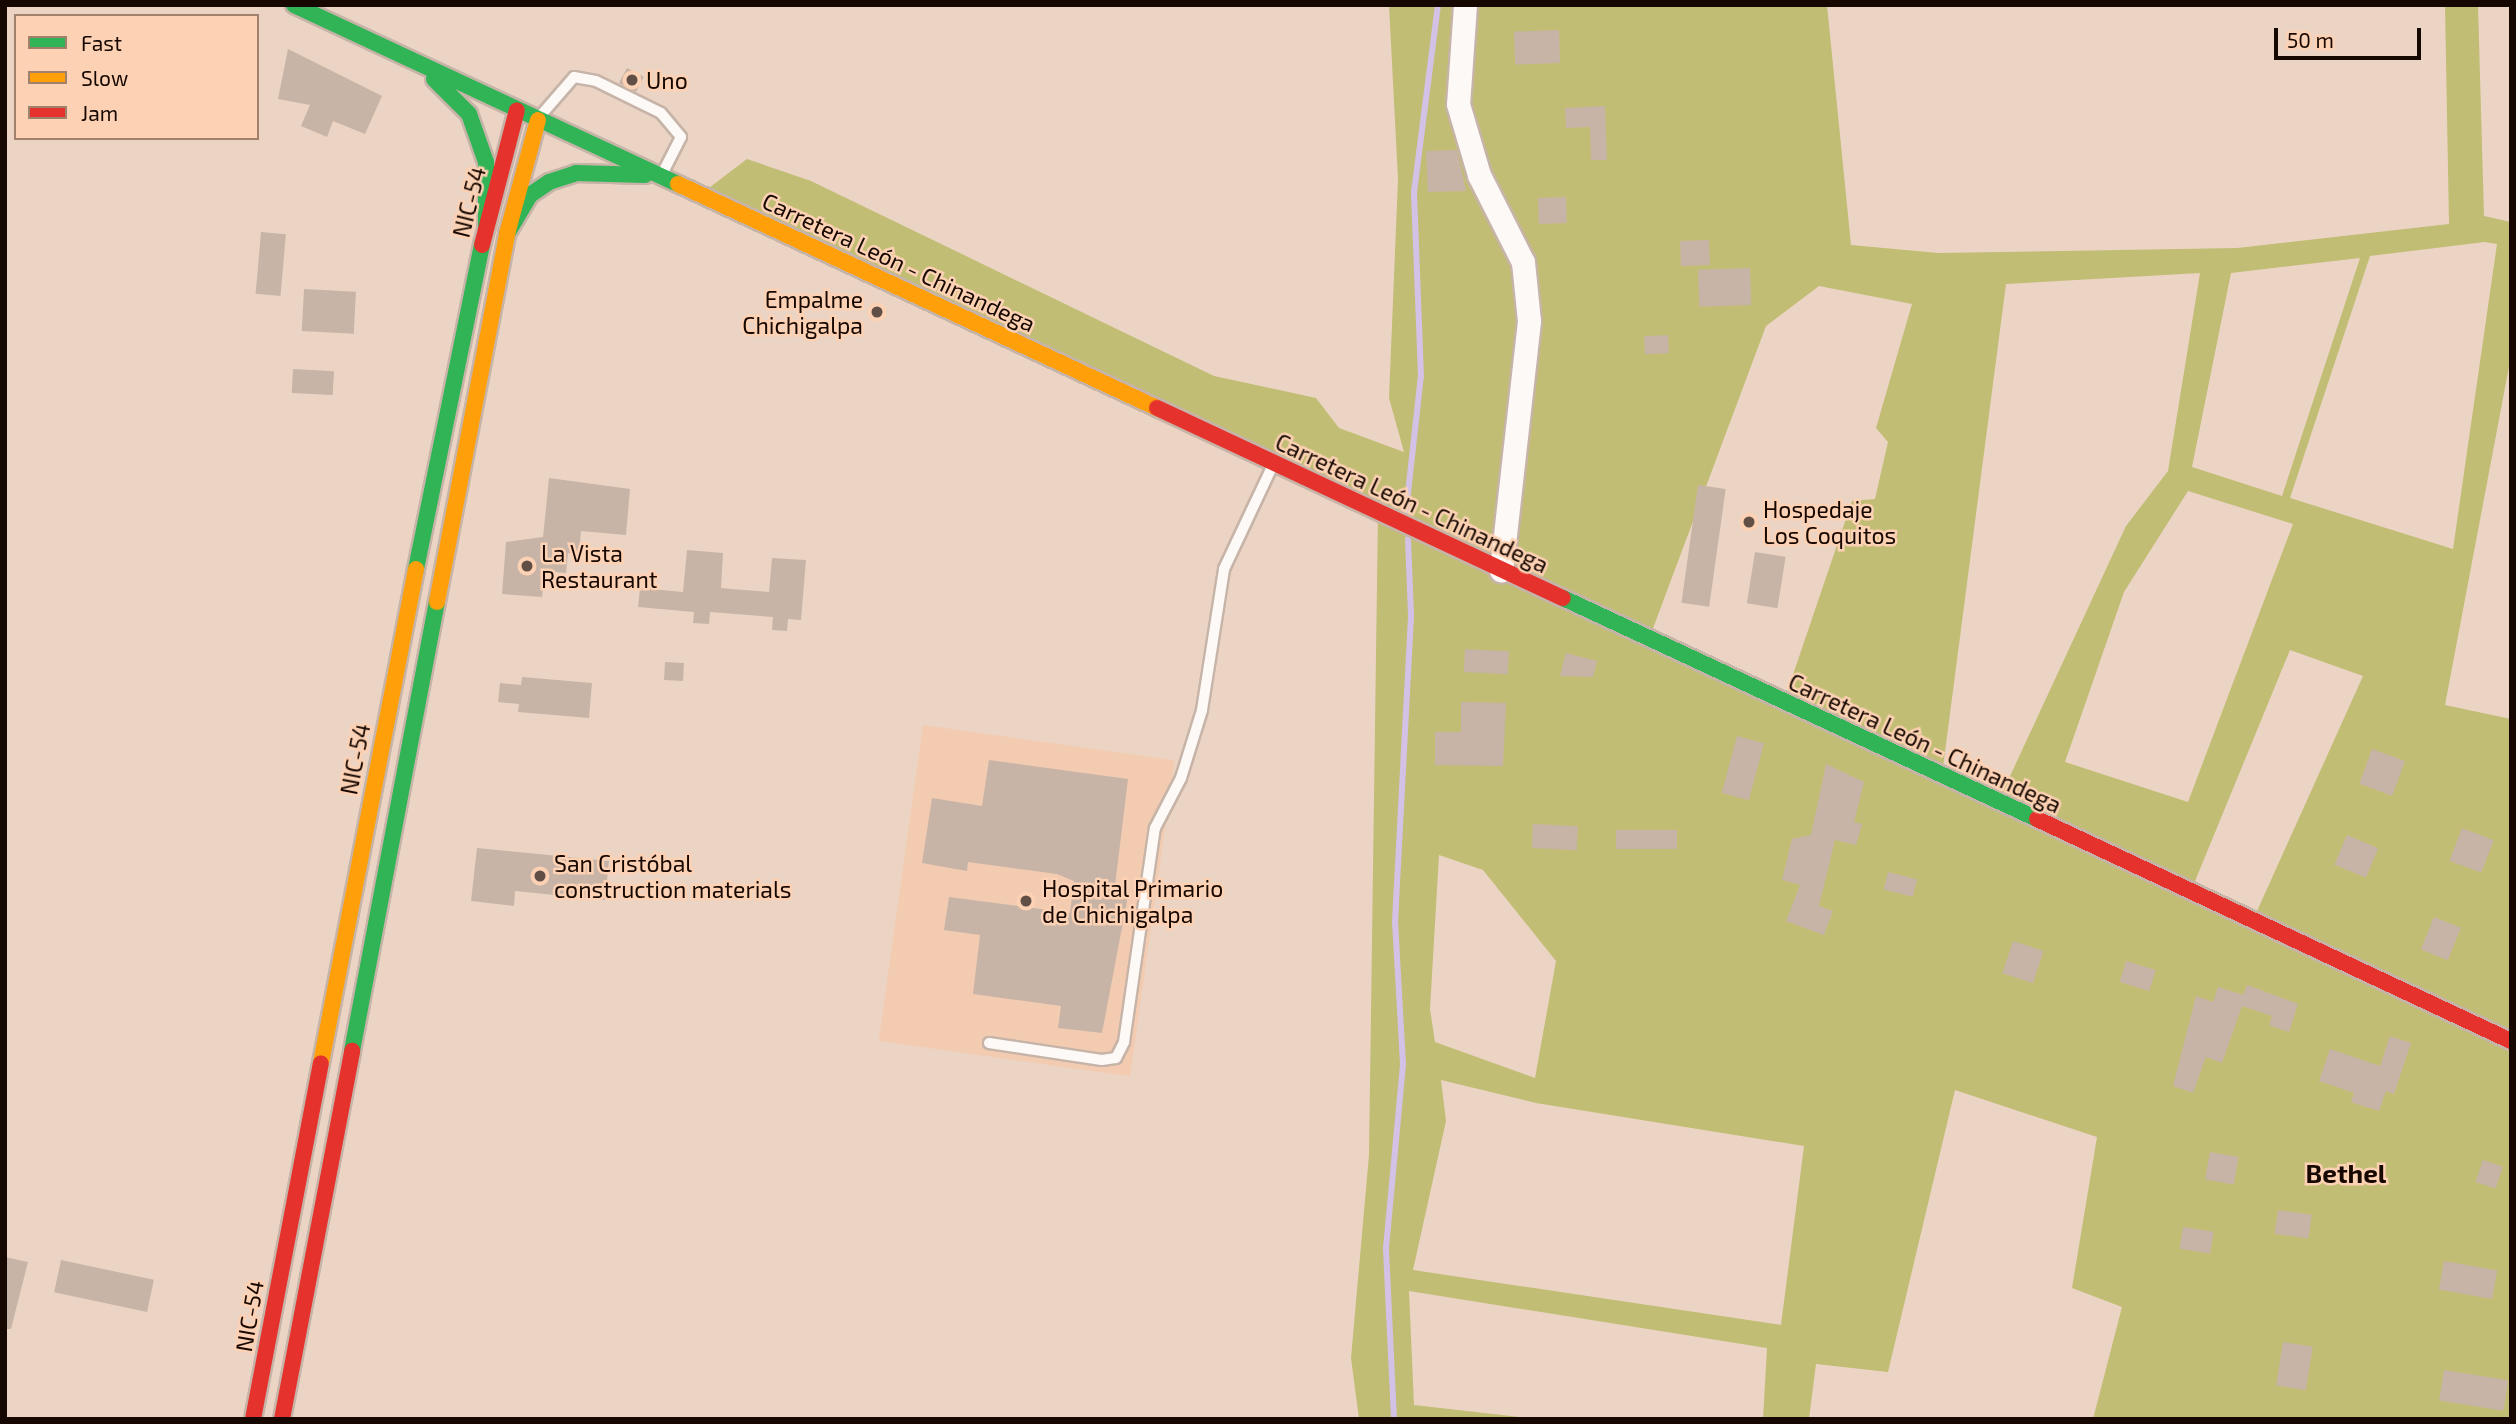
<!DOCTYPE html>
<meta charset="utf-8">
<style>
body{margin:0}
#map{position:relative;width:2516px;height:1424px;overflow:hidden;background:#ecd4c4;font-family:"Exo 2",sans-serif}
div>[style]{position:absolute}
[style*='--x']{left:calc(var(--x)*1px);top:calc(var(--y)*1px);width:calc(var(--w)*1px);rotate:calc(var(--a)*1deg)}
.built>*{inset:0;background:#f2cbb1;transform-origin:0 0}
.forest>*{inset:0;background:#c1bd74}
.stream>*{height:6px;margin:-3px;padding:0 3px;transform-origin:3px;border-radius:3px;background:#d3c1e6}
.building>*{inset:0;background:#c7b4a7;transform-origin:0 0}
.roads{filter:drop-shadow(2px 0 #c7b4a8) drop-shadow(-2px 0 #c7b4a8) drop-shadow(0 2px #c7b4a8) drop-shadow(0 -2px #c7b4a8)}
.lane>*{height:10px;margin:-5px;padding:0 5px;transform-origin:5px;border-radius:5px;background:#fcf9f6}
.street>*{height:23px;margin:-11.5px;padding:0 11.5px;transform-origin:11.5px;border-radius:11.5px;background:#fcf9f6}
.fast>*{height:16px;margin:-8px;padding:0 8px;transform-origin:8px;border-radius:8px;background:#30b455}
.slow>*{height:16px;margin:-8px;padding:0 8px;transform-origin:8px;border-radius:8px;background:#ff9f0a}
.jam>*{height:16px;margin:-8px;padding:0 8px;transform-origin:8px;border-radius:8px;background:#e5322d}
.dots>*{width:19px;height:19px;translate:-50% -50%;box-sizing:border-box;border:4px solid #fdd1b3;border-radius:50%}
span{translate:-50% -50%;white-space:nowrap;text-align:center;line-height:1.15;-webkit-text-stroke:5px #fdd1b3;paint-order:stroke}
.poi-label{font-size:23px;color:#160801}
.left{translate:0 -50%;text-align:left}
.right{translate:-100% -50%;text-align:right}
.street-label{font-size:23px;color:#160801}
.quarter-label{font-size:26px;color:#160801;font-weight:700}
.frame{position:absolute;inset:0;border:7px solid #160801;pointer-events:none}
.legend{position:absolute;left:14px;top:14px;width:245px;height:126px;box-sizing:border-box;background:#fdd1b3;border:2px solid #a1816c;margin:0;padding:9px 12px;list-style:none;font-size:21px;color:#160801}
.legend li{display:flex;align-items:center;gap:14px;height:35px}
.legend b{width:35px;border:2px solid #a1816c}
.scale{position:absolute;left:2274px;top:28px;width:147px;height:32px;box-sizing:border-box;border:4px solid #160801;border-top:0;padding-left:9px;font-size:21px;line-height:24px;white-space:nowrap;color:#160801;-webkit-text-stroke:5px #fdd1b3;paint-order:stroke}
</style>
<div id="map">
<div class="built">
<div style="left:923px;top:725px;width:254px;height:319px;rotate:8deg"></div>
</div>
<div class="forest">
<div style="clip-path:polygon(evenodd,1389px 5px,1827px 5px,1851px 245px,1938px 253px,2237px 248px,2449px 224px,2445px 5px,2478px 5px,2484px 216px,2511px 222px,2511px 356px,2445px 705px,2511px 719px,2511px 1419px,2093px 1419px,2122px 1307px,2072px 1288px,2097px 1137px,1955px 1090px,1888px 1372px,1816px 1364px,1809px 1419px,1763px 1419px,1767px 1348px,1409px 1291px,1414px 1405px,1538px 1419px,1359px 1419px,1351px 1358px,1369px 1155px,1378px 512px,701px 194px,747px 159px,811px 181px,1214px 376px,1316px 398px,1339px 428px,1404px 452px,1389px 398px,1398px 179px,1389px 5px,2485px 242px,2497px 244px,2453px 549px,2290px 498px,2370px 256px,2485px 242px,1389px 5px,2360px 258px,2282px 496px,2192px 467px,2231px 273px,2360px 258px,1389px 5px,2200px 273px,2168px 471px,2126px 526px,1998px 802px,1942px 775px,2006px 284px,2200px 273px,1389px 5px,1819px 286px,1912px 304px,1876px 428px,1888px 442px,1875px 499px,1852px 501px,1784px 701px,1649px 639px,1766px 326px,1819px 286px,1389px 5px,2188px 491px,2293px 524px,2188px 802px,2065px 762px,2124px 592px,2188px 491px,1389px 5px,2290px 650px,2363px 676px,2253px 920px,2191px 891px,2290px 650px,1389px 5px,1439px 855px,1483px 870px,1556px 961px,1535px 1078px,1435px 1042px,1430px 1009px,1439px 855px,1389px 5px,1441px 1080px,1536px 1103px,1804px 1146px,1781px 1325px,1413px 1270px,1446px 1121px,1441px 1080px)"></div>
</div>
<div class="stream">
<div style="--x:1406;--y:511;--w:136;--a:-83.7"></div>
<div style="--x:1421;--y:376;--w:184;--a:-92.2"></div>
<div style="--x:1414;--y:192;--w:189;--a:-82.7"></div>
<div style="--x:1394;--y:1419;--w:171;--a:-92.7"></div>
<div style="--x:1386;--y:1248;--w:185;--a:-84.7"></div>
<div style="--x:1403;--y:1064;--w:142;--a:-93.2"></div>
<div style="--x:1395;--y:922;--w:306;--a:-87"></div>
<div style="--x:1411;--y:616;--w:77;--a:-92.2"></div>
</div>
<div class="building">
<div style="left:1559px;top:30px;width:33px;height:45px;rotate:88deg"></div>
<div style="clip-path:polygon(288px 49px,382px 96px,365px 134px,333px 121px,327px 137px,301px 126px,310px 105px,278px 99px)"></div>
<div style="left:627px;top:68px;width:19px;height:17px;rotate:28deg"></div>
<div style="clip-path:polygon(1605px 106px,1607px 160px,1591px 160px,1590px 127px,1566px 128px,1565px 108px)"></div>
<div style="clip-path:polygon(1457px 150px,1466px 191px,1428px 192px,1426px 151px)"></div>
<div style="left:1566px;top:197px;width:26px;height:28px;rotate:88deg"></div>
<div style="left:261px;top:232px;width:25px;height:62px;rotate:5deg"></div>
<div style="left:1709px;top:240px;width:25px;height:29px;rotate:88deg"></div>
<div style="left:1750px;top:268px;width:37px;height:52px;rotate:88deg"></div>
<div style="left:304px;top:289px;width:52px;height:42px;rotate:3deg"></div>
<div style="left:1668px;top:335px;width:18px;height:24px;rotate:87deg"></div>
<div style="left:293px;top:369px;width:41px;height:24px;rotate:3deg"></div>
<div style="clip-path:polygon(549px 478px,630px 489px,626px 535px,581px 531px,579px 554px,568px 553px,566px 573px,545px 571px,542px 597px,502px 594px,506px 542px,543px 537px)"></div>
<div style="left:1698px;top:485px;width:28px;height:119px;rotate:8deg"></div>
<div style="clip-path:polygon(687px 550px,723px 553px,721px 588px,731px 589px,769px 592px,772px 558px,806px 560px,801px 620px,788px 619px,787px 631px,772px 630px,773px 617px,710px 612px,709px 624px,693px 623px,694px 612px,638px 607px,640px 588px,683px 592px)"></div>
<div style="left:1755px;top:552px;width:31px;height:52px;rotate:9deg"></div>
<div style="left:1465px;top:649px;width:44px;height:23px;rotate:3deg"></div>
<div style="clip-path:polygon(1566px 653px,1597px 661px,1593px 677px,1560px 676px)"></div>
<div style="left:665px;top:662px;width:19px;height:18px;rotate:3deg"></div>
<div style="clip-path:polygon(522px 677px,592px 683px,589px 718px,518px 712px,519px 704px,498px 702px,500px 683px,521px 685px)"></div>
<div style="clip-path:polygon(1461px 702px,1506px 703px,1503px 766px,1435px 765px,1435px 732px,1461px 732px)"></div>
<div style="left:1737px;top:736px;width:28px;height:59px;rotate:15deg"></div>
<div style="left:2372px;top:749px;width:35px;height:37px;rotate:20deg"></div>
<div style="clip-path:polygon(989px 760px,1128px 779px,1114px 894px,1128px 896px,1102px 1033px,1058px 1028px,1061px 1006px,973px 994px,980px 935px,944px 930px,949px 897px,1070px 913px,1074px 881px,1057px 874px,968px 862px,967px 871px,922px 863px,932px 798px,982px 806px)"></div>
<div style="clip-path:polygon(1826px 764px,1864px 782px,1854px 822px,1862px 824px,1856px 845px,1835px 840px,1819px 906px,1833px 911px,1824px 935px,1786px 921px,1800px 885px,1782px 880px,1792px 839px,1811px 835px)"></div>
<div style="left:1533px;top:824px;width:45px;height:24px;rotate:3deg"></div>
<div style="left:2462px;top:828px;width:34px;height:35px;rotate:21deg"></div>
<div style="left:1616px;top:830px;width:61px;height:19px"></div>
<div style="left:2347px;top:835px;width:34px;height:32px;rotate:23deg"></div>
<div style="clip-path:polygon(477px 848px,609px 861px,605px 900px,515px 891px,514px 906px,471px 901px)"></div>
<div style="left:1888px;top:872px;width:30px;height:18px;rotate:14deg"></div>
<div style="left:2434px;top:917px;width:29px;height:35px;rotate:22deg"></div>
<div style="left:2013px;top:941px;width:32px;height:34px;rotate:18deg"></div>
<div style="left:2126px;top:961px;width:31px;height:22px;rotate:17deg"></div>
<div style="clip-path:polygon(2247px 985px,2298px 1004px,2289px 1032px,2269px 1025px,2272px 1016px,2242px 1006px,2222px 1063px,2206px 1057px,2193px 1093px,2173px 1086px,2196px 996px,2213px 1002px,2218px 987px,2243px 995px)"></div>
<div style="clip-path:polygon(2390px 1036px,2411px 1043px,2394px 1094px,2386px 1091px,2379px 1111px,2351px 1102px,2354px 1093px,2319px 1081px,2330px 1049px,2380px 1066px)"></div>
<div style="left:2210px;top:1152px;width:29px;height:28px;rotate:10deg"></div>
<div style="left:2483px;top:1160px;width:21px;height:23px;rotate:19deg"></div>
<div style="left:2278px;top:1210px;width:34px;height:24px;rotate:8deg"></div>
<div style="left:2183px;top:1227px;width:31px;height:22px;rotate:9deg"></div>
<div style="clip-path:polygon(5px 1257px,28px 1262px,11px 1329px,5px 1329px)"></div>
<div style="left:61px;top:1260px;width:95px;height:33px;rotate:12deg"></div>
<div style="left:2444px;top:1261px;width:54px;height:29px;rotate:10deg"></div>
<div style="left:2283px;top:1342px;width:30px;height:44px;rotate:9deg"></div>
<div style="left:2444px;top:1370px;width:65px;height:31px;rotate:9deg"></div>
</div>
<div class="roads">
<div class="lane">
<div style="--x:542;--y:114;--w:49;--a:-49.1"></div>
<div style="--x:574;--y:77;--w:22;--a:10"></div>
<div style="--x:596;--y:81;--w:72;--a:26.2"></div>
<div style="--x:661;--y:113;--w:31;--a:50"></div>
<div style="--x:681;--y:137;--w:38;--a:117"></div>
<div style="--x:989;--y:1043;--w:114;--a:8.6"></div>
<div style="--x:1102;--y:1060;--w:14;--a:-8"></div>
<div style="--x:1116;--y:1058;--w:18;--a:-63"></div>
<div style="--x:1124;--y:1042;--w:216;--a:-81.8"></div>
<div style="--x:1155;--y:828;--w:56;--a:-62.5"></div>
<div style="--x:1181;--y:778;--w:71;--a:-72.8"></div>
<div style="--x:1202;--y:710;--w:143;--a:-81.1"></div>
<div style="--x:1224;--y:569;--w:110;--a:-64.8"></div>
</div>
<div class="street">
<div style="--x:1465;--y:5;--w:99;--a:94"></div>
<div style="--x:1458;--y:104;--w:74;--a:73.5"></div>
<div style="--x:1479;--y:175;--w:97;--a:63.2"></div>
<div style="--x:1523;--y:262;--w:59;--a:84.2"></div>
<div style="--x:1529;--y:321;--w:251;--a:96.4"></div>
</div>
<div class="fast">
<div style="--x:294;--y:5;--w:424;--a:25"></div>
<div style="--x:434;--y:79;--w:49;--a:45"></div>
<div style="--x:469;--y:114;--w:51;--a:70.5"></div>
<div style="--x:486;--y:162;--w:64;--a:90"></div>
<div style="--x:507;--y:234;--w:45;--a:-59.5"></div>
<div style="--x:530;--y:195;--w:23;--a:-34"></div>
<div style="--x:549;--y:182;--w:28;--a:-18"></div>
<div style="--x:576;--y:173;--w:69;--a:1.7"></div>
<div style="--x:416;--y:569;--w:331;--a:-78.5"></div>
<div style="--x:1563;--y:598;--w:523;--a:25"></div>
<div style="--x:352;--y:1051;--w:457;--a:-79.3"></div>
</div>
<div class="slow">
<div style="--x:678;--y:184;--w:529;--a:25.06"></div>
<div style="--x:437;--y:602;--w:375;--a:-79.2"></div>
<div style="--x:507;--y:234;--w:118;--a:-74.8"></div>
<div style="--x:321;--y:1063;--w:503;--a:-79.11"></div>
</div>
<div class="jam">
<div style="--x:482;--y:245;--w:139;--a:-75.5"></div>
<div style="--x:1157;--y:408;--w:448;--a:25.1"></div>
<div style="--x:2037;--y:819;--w:523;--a:25.1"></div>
<div style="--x:253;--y:1419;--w:362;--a:-79.2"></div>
<div style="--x:282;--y:1419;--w:375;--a:-79.2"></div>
</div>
</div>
<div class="dots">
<div style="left:632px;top:80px;background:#614f45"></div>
<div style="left:877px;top:312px;background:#614f45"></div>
<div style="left:1749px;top:522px;background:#614f45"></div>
<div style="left:527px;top:566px;background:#614f45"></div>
<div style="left:540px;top:876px;background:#614f45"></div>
<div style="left:1026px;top:901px;background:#614f45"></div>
</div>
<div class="poi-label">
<span class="left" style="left:646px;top:80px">Uno</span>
<span class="right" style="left:863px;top:312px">Empalme<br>Chichigalpa</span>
<span class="left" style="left:1763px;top:522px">Hospedaje<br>Los Coquitos</span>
<span class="left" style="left:541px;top:566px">La Vista<br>Restaurant</span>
<span class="left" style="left:554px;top:876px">San Cristóbal<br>construction materials</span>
<span class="left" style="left:1042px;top:901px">Hospital Primario<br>de Chichigalpa</span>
</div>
<div class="street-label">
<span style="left:469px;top:202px;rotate:-76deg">NIC-54</span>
<span style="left:899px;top:262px;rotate:25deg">Carretera León - Chinandega</span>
<span style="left:1412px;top:503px;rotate:25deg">Carretera León - Chinandega</span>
<span style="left:1925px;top:743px;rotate:25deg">Carretera León - Chinandega</span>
<span style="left:355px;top:759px;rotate:-79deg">NIC-54</span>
<span style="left:249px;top:1316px;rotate:-80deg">NIC-54</span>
</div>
<div class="quarter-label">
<span style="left:2346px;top:1173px">Bethel</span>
</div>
<div class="frame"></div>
<ul class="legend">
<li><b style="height:9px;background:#30b455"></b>Fast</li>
<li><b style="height:9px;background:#ff9f0a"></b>Slow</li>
<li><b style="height:9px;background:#e5322d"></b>Jam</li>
</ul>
<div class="scale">50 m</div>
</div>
